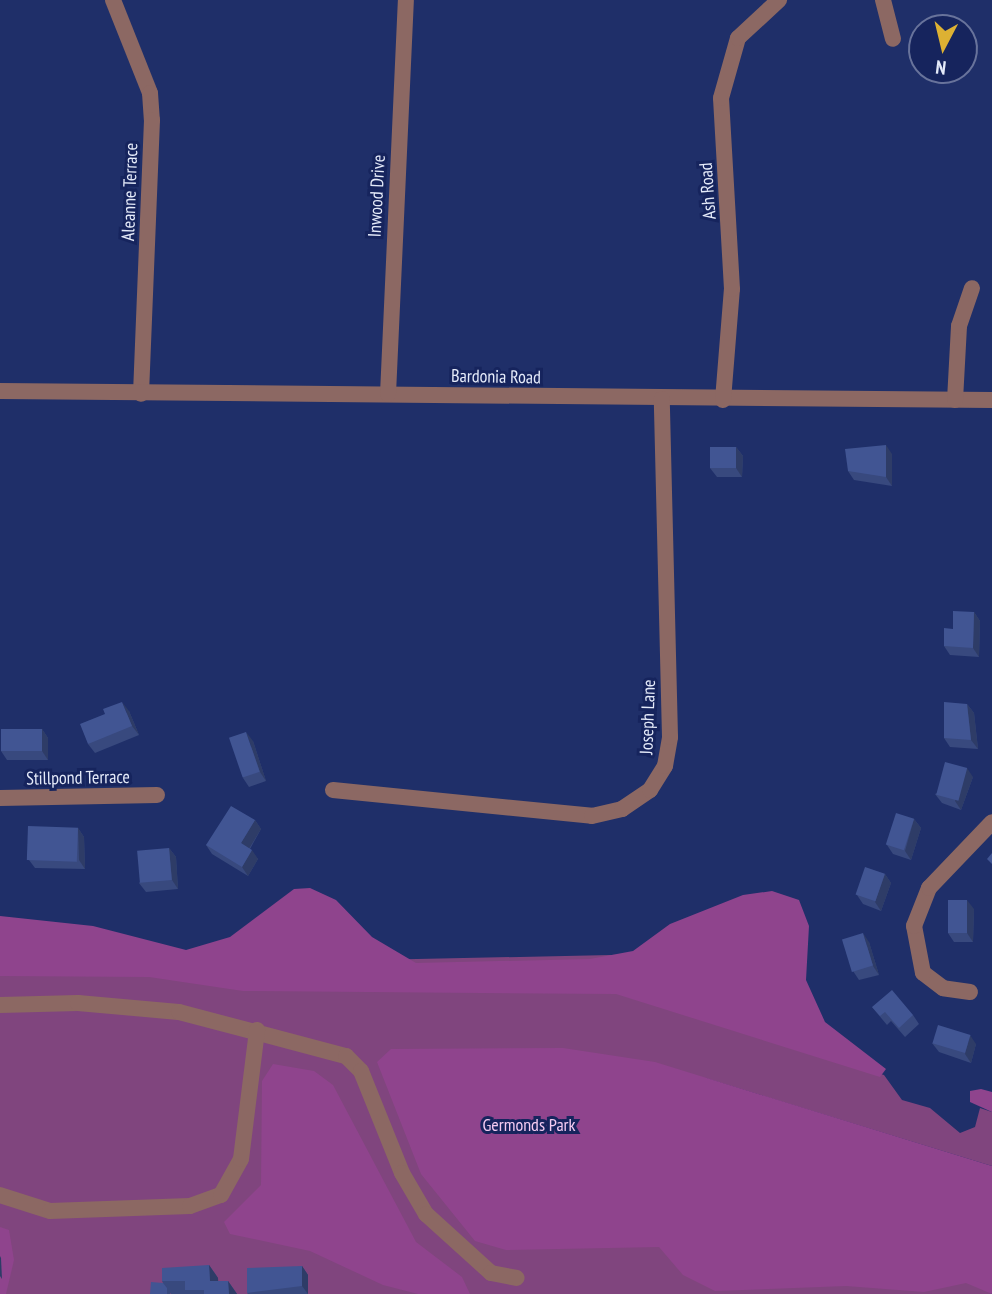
<!DOCTYPE html>
<style>
body{margin:0}
#map{position:relative;width:992px;height:1294px;overflow:hidden;background:#1f2f69;font-family:"PT Sans Narrow",sans-serif}
div>[style]{position:absolute}
[style*='--x']{left:calc(var(--x)*1px);top:calc(var(--y)*1px);width:calc(var(--w)*1px);rotate:calc(var(--a)*1deg)}
.green>*{inset:0;background:#80457e}
.forest>*{inset:0;background:#8f448d}
.minor>*{height:16px;margin:-8px;padding:0 8px;transform-origin:8px;border-radius:8px;background:#8c6863}
.wall>*{inset:0;background:#38497e}
.shaded-wall>*{inset:0;background:#2e3c67}
.building>*{inset:0;background:#415593;transform-origin:0 0}
span{translate:-50% -50%;white-space:nowrap;text-align:center;line-height:1.15;-webkit-text-stroke:6px #16245d;paint-order:stroke}
.street-label{font-size:18px;color:#e4eaf9}
.park-label{font-size:18px;color:#f4cbf1}
.north{position:absolute;left:908px;top:14px;width:70px;height:70px;box-sizing:border-box;background:#16245d;border:2px solid #68739b;border-radius:50%;rotate:187deg;font-size:19px;font-weight:700;line-height:28px;text-align:center;color:#e4eaf9}
.north::after{content:'';display:block;margin:auto;width:24px;height:32px;background:#ddb133;clip-path:polygon(50% 0,100% 100%,50% 72%,0 100%)}
</style>
<div id="map">
<div class="green">
<div style="clip-path:polygon(702px 953px,704px 1018px,884px 1075px,902px 1100px,930px 1108px,960px 1133px,975px 1127px,980px 1108px,992px 1112px,992px 1166px,705px 1078px,992px 1294px,0 1294px,0 968px)"></div>
</div>
<div class="forest">
<div style="clip-path:polygon(310px 888px,336px 900px,372px 937px,416px 963px,590px 959px,633px 951px,670px 924px,743px 895px,772px 891px,799px 900px,809px 926px,806px 980px,825px 1022px,886px 1069px,880px 1077px,616px 994px,243px 991px,149px 977px,0 976px,0 916px,93px 926px,186px 950px,230px 937px,294px 889px)"></div>
<div style="clip-path:polygon(563px 1048px,655px 1062px,992px 1166px,992px 1294px,966px 1283px,924px 1292px,846px 1286px,715px 1291px,683px 1275px,659px 1247px,506px 1250px,475px 1241px,421px 1174px,377px 1062px,391px 1049px)"></div>
<div style="clip-path:polygon(273px 1064px,314px 1071px,333px 1085px,416px 1242px,462px 1277px,470px 1294px,418px 1294px,383px 1285px,310px 1251px,230px 1234px,224px 1222px,261px 1185px,262px 1081px)"></div>
<div style="clip-path:polygon(981px 1089px,992px 1092px,992px 1112px,970px 1102px,970px 1091px)"></div>
<div style="clip-path:polygon(0 1227px,9px 1230px,14px 1260px,6px 1294px,0 1294px)"></div>
</div>
<div class="minor">
<div style="--x:113;--y:0;--w:100;--a:68.3"></div>
<div style="--x:150;--y:93;--w:27;--a:86"></div>
<div style="--x:152;--y:120;--w:274;--a:92.3"></div>
<div style="--x:883;--y:0;--w:40;--a:75.6"></div>
<div style="--x:0;--y:391;--w:992;--a:0.52"></div>
<div style="--x:388;--y:394;--w:394;--a:-87.4"></div>
<div style="--x:723;--y:400;--w:111;--a:-85.4"></div>
<div style="--x:732;--y:289;--w:191;--a:-93.3"></div>
<div style="--x:721;--y:98;--w:62;--a:-74.2"></div>
<div style="--x:738;--y:38;--w:56;--a:-42.8"></div>
<div style="--x:955;--y:400;--w:74;--a:-86.9"></div>
<div style="--x:959;--y:326;--w:40;--a:-71.1"></div>
<div style="--x:333;--y:790;--w:260;--a:5.7"></div>
<div style="--x:592;--y:816;--w:31;--a:-13"></div>
<div style="--x:622;--y:809;--w:34;--a:-34"></div>
<div style="--x:650;--y:790;--w:28;--a:-58"></div>
<div style="--x:665;--y:766;--w:29;--a:-80"></div>
<div style="--x:670;--y:737;--w:338;--a:-91.4"></div>
<div style="--x:0;--y:798;--w:157;--a:-1.1"></div>
<div style="--x:970;--y:992;--w:27;--a:-172"></div>
<div style="--x:943;--y:988;--w:25;--a:-143"></div>
<div style="--x:923;--y:973;--w:48;--a:-100.8"></div>
<div style="--x:914;--y:926;--w:41;--a:-68.5"></div>
<div style="--x:929;--y:888;--w:91;--a:-46.3"></div>
<div style="--x:0;--y:1005;--w:78;--a:-1.5"></div>
<div style="--x:78;--y:1003;--w:101;--a:5.1"></div>
<div style="--x:179;--y:1012;--w:173;--a:14.8"></div>
<div style="--x:346;--y:1056;--w:21;--a:45"></div>
<div style="--x:361;--y:1071;--w:110;--a:68.1"></div>
<div style="--x:402;--y:1173;--w:48;--a:59.7"></div>
<div style="--x:426;--y:1214;--w:88;--a:42.2"></div>
<div style="--x:491;--y:1273;--w:26;--a:11"></div>
<div style="--x:0;--y:1195;--w:52;--a:17.7"></div>
<div style="--x:50;--y:1211;--w:140;--a:-2"></div>
<div style="--x:190;--y:1206;--w:33;--a:-20"></div>
<div style="--x:221;--y:1195;--w:41;--a:-60.9"></div>
<div style="--x:241;--y:1159;--w:130;--a:-82.9"></div>
</div>
<div class="wall">
<div style="clip-path:polygon(736px 447px,743px 456px,742px 477px,717px 477px,710px 468px)"></div>
<div style="clip-path:polygon(892px 454px,892px 486px,854px 480px,848px 471px)"></div>
<div style="clip-path:polygon(974px 612px,980px 621px,979px 657px,950px 655px,944px 646px)"></div>
<div style="clip-path:polygon(967px 704px,974px 713px,978px 749px,950px 747px,944px 738px)"></div>
<div style="clip-path:polygon(129px 711px,139px 735px,95px 753px,88px 744px)"></div>
<div style="clip-path:polygon(42px 729px,48px 738px,48px 760px,7px 760px,1px 751px)"></div>
<div style="clip-path:polygon(253px 741px,266px 781px,249px 787px,243px 778px)"></div>
<div style="clip-path:polygon(973px 777px,961px 810px,942px 803px,935px 794px)"></div>
<div style="clip-path:polygon(914px 819px,921px 828px,911px 860px,893px 854px,887px 845px)"></div>
<div style="clip-path:polygon(255px 820px,261px 829px,250px 849px,258px 859px,248px 876px,212px 854px,206px 845px)"></div>
<div style="clip-path:polygon(78px 828px,84px 837px,85px 869px,35px 868px,29px 860px)"></div>
<div style="clip-path:polygon(169px 848px,176px 857px,178px 889px,146px 892px,139px 883px)"></div>
<div style="clip-path:polygon(885px 874px,891px 883px,881px 911px,863px 904px,857px 895px)"></div>
<div style="clip-path:polygon(974px 909px,973px 942px,954px 942px,948px 933px)"></div>
<div style="clip-path:polygon(869px 942px,879px 975px,859px 980px,853px 971px)"></div>
<div style="clip-path:polygon(872px 1007px,913px 1015px,919px 1024px,905px 1037px,891px 1021px,887px 1025px)"></div>
<div style="clip-path:polygon(932px 1043px,976px 1044px,971px 1063px,939px 1052px)"></div>
<div style="clip-path:polygon(209px 1265px,218px 1278px,218px 1281px,228px 1281px,237px 1294px,171px 1294px,170px 1293px,170px 1294px,150px 1294px,163px 1283px,162px 1281px)"></div>
<div style="clip-path:polygon(302px 1266px,308px 1275px,308px 1294px,248px 1294px,247px 1293px)"></div>
</div>
<div class="shaded-wall">
<div style="clip-path:polygon(886px 445px,892px 454px,892px 486px,886px 477px)"></div>
<div style="clip-path:polygon(736px 447px,743px 456px,742px 477px,736px 468px)"></div>
<div style="clip-path:polygon(974px 612px,980px 621px,979px 657px,973px 648px)"></div>
<div style="clip-path:polygon(122px 702px,129px 711px,139px 735px,132px 726px)"></div>
<div style="clip-path:polygon(967px 704px,974px 713px,978px 749px,971px 740px)"></div>
<div style="clip-path:polygon(42px 729px,48px 738px,48px 760px,42px 751px)"></div>
<div style="clip-path:polygon(246px 732px,253px 741px,266px 781px,260px 772px)"></div>
<div style="clip-path:polygon(967px 768px,973px 777px,961px 810px,955px 801px)"></div>
<div style="clip-path:polygon(914px 819px,921px 828px,911px 860px,905px 851px)"></div>
<div style="clip-path:polygon(255px 820px,261px 829px,247px 852px,241px 843px)"></div>
<div style="clip-path:polygon(78px 828px,84px 837px,85px 869px,79px 860px)"></div>
<div style="clip-path:polygon(169px 848px,176px 857px,178px 889px,172px 880px)"></div>
<div style="clip-path:polygon(252px 850px,258px 859px,248px 876px,242px 867px)"></div>
<div style="clip-path:polygon(885px 874px,891px 883px,881px 911px,875px 902px)"></div>
<div style="clip-path:polygon(967px 900px,974px 909px,973px 942px,967px 933px)"></div>
<div style="clip-path:polygon(863px 933px,869px 942px,879px 975px,873px 966px)"></div>
<div style="clip-path:polygon(970px 1035px,976px 1044px,971px 1063px,965px 1054px)"></div>
<div style="clip-path:polygon(0 1256px,1px 1258px,2px 1279px,0 1276px)"></div>
<div style="clip-path:polygon(209px 1265px,218px 1278px,219px 1294px,210px 1281px)"></div>
<div style="clip-path:polygon(302px 1266px,308px 1275px,308px 1294px,302px 1286px)"></div>
<div style="clip-path:polygon(228px 1281px,237px 1294px,229px 1294px)"></div>
</div>
<div class="building">
<div style="clip-path:polygon(886px 445px,886px 477px,848px 471px,845px 449px)"></div>
<div style="left:710px;top:447px;width:26px;height:21px"></div>
<div style="clip-path:polygon(953px 611px,974px 612px,973px 648px,944px 646px,944px 628px,953px 629px)"></div>
<div style="clip-path:polygon(122px 702px,132px 726px,88px 744px,80px 724px,105px 714px,103px 709px)"></div>
<div style="clip-path:polygon(944px 702px,967px 704px,971px 740px,944px 738px)"></div>
<div style="left:1px;top:729px;width:41px;height:22px"></div>
<div style="left:246px;top:732px;width:42px;height:18px;rotate:71deg"></div>
<div style="left:945px;top:762px;width:23px;height:34px;rotate:15deg"></div>
<div style="clip-path:polygon(231px 806px,255px 820px,241px 843px,252px 850px,242px 867px,206px 845px)"></div>
<div style="left:896px;top:813px;width:19px;height:33px;rotate:18deg"></div>
<div style="left:28px;top:826px;width:50px;height:34px;rotate:2deg"></div>
<div style="left:169px;top:848px;width:32px;height:32px;rotate:85deg"></div>
<div style="clip-path:polygon(992px 853px,992px 864px,987px 859px)"></div>
<div style="left:865px;top:867px;width:21px;height:29px;rotate:19deg"></div>
<div style="left:948px;top:900px;width:19px;height:33px"></div>
<div style="left:863px;top:933px;width:34px;height:22px;rotate:73deg"></div>
<div style="clip-path:polygon(892px 990px,913px 1015px,899px 1028px,885px 1012px,880px 1016px,872px 1007px)"></div>
<div style="left:938px;top:1025px;width:34px;height:19px;rotate:17deg"></div>
<div style="clip-path:polygon(209px 1265px,210px 1281px,228px 1281px,229px 1294px,204px 1294px,204px 1290px,185px 1290px,185px 1281px,162px 1281px,162px 1268px)"></div>
<div style="clip-path:polygon(302px 1266px,302px 1286px,247px 1293px,247px 1268px)"></div>
<div style="clip-path:polygon(151px 1282px,163px 1283px,167px 1288px,167px 1294px,150px 1294px)"></div>
</div>
<div class="street-label">
<span style="left:708px;top:191px;rotate:-94deg">Ash Road</span>
<span style="left:130px;top:192px;rotate:-88deg">Aleanne Terrace</span>
<span style="left:377px;top:196px;rotate:-87deg">Inwood Drive</span>
<span style="left:496px;top:377px;rotate:1deg">Bardonia Road</span>
<span style="left:648px;top:717px;rotate:-88deg">Joseph Lane</span>
<span style="left:78px;top:778px;rotate:-1deg">Stillpond Terrace</span>
</div>
<div class="park-label">
<span style="left:529px;top:1125px">Germonds Park</span>
</div>
<div class="north">N</div>
</div>
